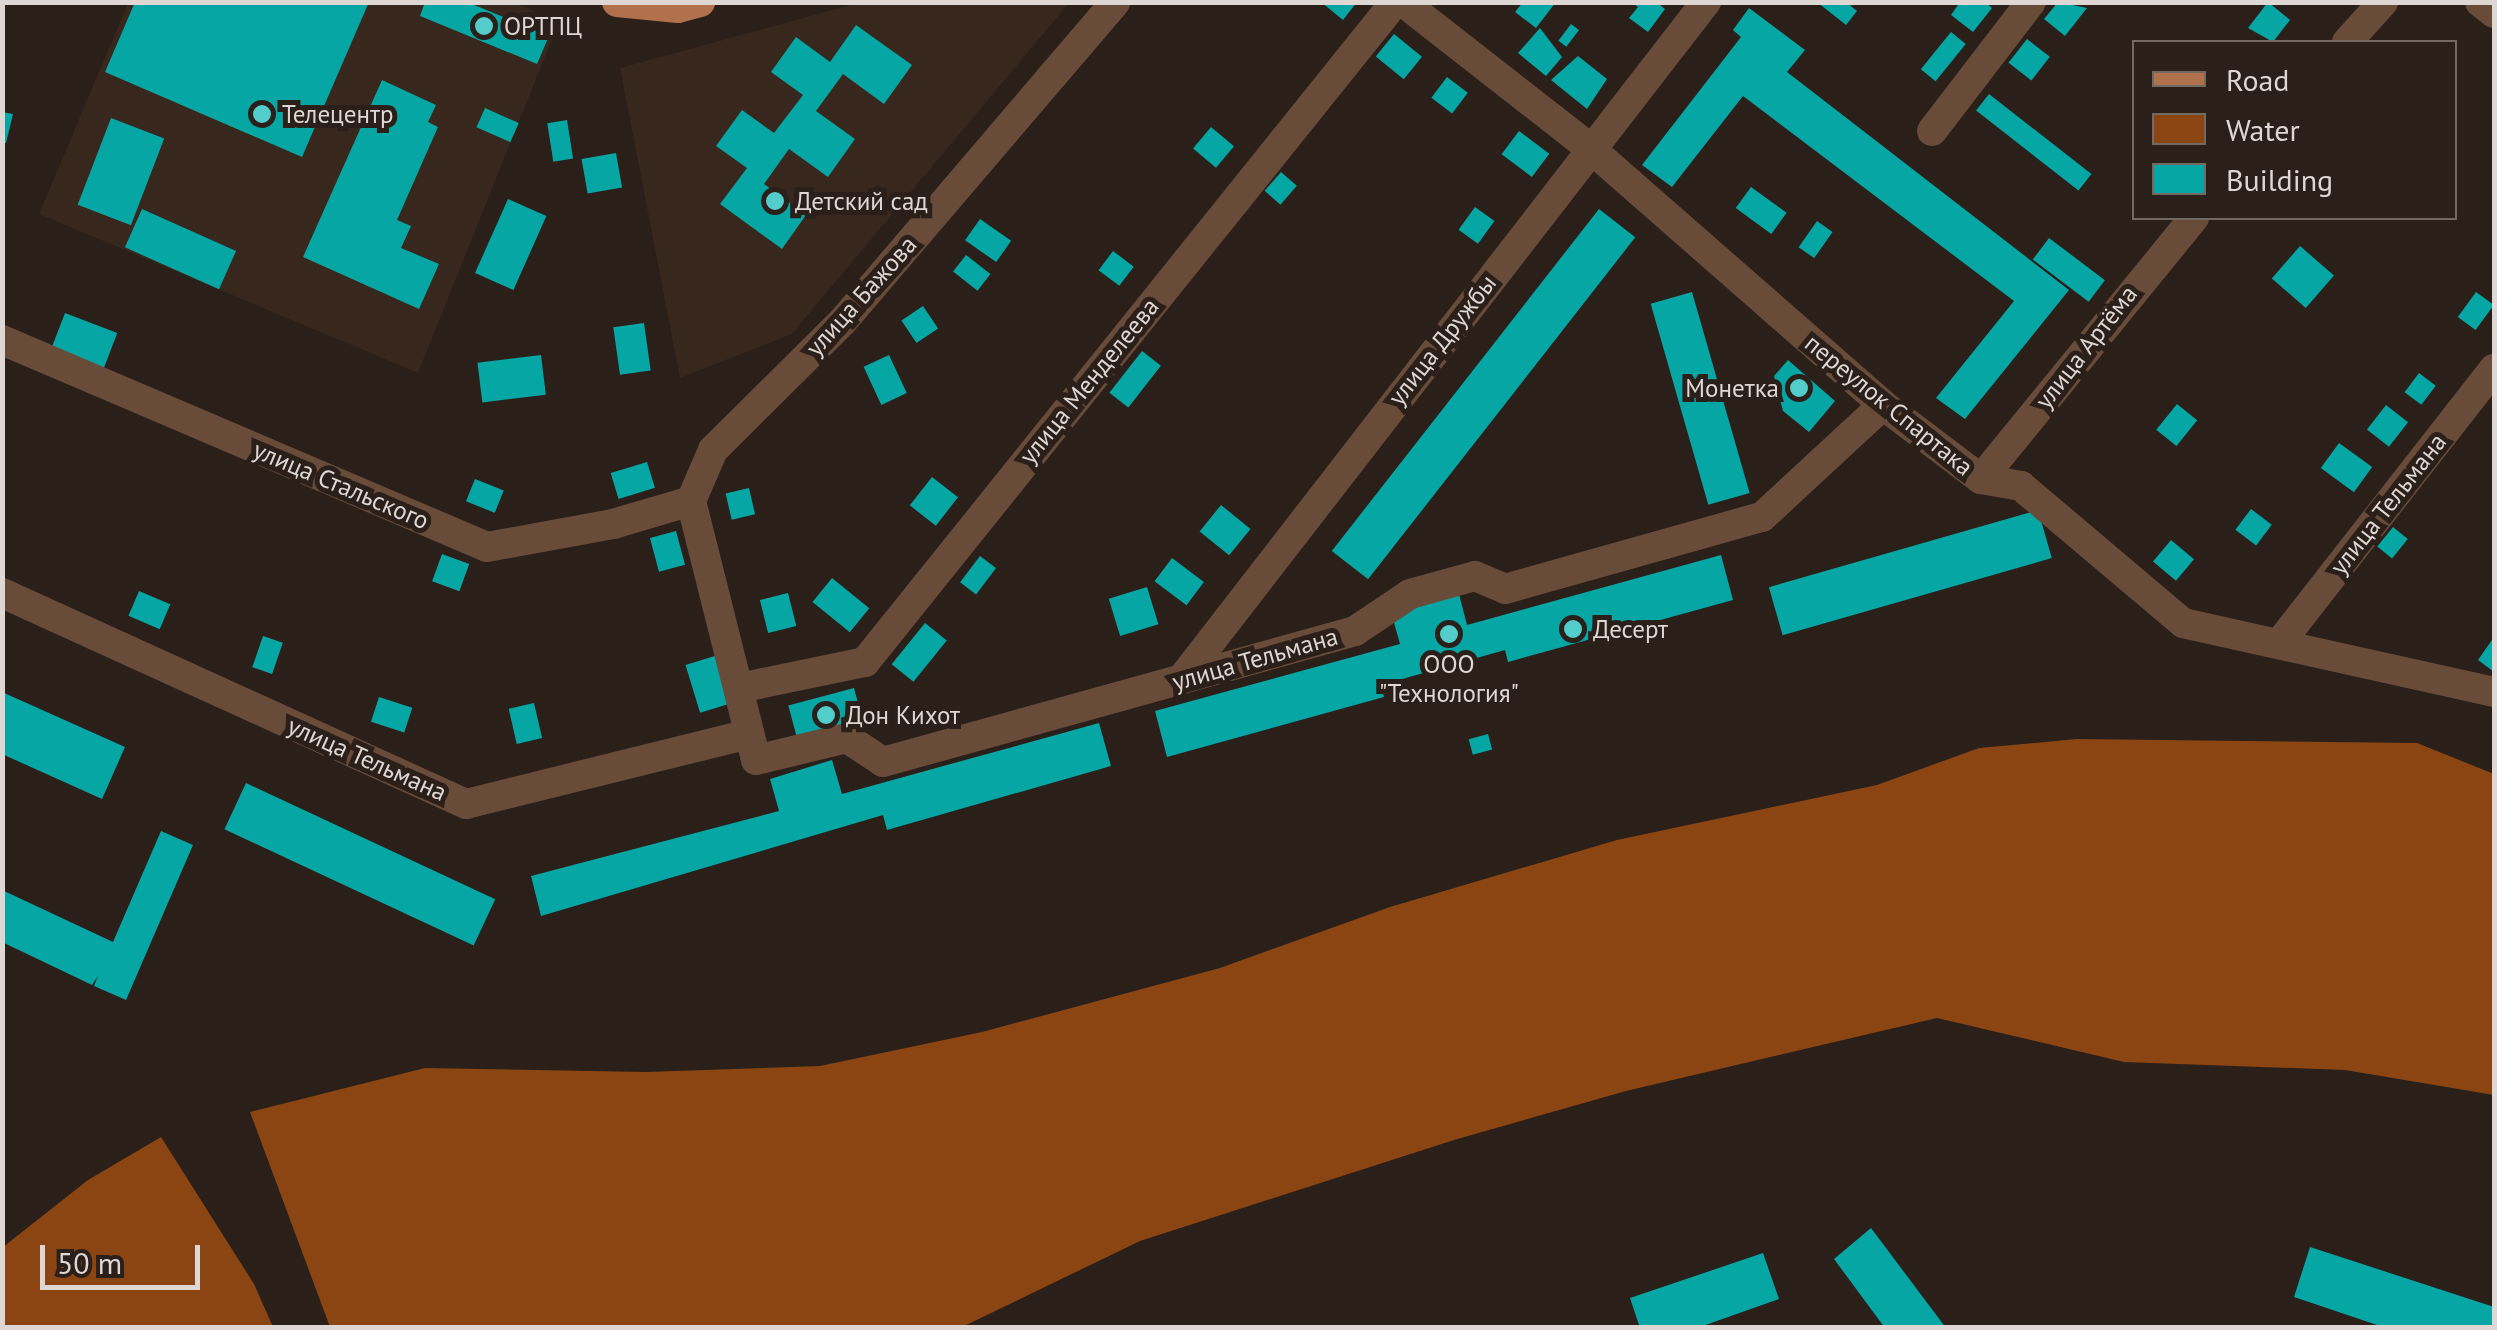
<!DOCTYPE html>
<meta charset="utf-8">
<style>
body{margin:0}
#map{position:relative;width:2497px;height:1330px;overflow:hidden;background:#2a1f19;font-family:"PT Sans",sans-serif}
div>[style]{position:absolute}
[style*='--x']{left:calc(var(--x)*1px);top:calc(var(--y)*1px);width:calc(var(--w)*1px);rotate:calc(var(--a)*1deg)}
.built>*{inset:0;background:#37271d}
.water>*{inset:0;background:#8a4512}
.building>*{inset:0;background:#06a6a5;transform-origin:0 0}
.minor>*{height:30px;margin:-15px;padding:0 15px;transform-origin:15px;border-radius:15px;background:#694b39}
.major>*{height:30px;margin:-15px;padding:0 15px;transform-origin:15px;border-radius:15px;background:#b0714c}
.dots>*{width:28px;height:28px;translate:-50% -50%;box-sizing:border-box;border:5px solid #2a1f19;border-radius:50%}
span{translate:-50% -50%;white-space:nowrap;text-align:center;line-height:1.15;-webkit-text-stroke:10px #2a1f19;paint-order:stroke}
.poi-label{font-size:25px;color:#dfd7d3}
.left{translate:0 -50%;text-align:left}
.right{translate:-100% -50%;text-align:right}
.street-label{font-size:25px;color:#dfd7d3}
.frame{position:absolute;inset:0;border:5px solid #dfd7d3;pointer-events:none}
.legend{position:absolute;left:2132px;top:40px;width:325px;height:180px;box-sizing:border-box;background:#2a1f19;border:2px solid #726963;margin:0;padding:12px 18px;list-style:none;font-size:30px;color:#dfd7d3}
.legend li{display:flex;align-items:center;gap:20px;height:50px}
.legend b{width:50px;border:2px solid #726963}
.scale{position:absolute;left:40px;top:1245px;width:160px;height:45px;box-sizing:border-box;border:5px solid #dfd7d3;border-top:0;padding-left:12px;font-size:30px;line-height:35px;white-space:nowrap;color:#dfd7d3;-webkit-text-stroke:8px #2a1f19;paint-order:stroke}
</style>
<div id="map">
<div class="built">
<div style="clip-path:polygon(513px 2px,559px 22px,418px 373px,39px 214px,128px 3px)"></div>
<div style="clip-path:polygon(858px 3px,1069px 3px,792px 334px,680px 378px,620px 68px)"></div>
</div>
<div class="water">
<div style="clip-path:polygon(2077px 739px,2417px 743px,2494px 774px,2494px 1095px,2345px 1070px,2124px 1062px,1937px 1018px,1626px 1091px,1454px 1140px,1140px 1241px,960px 1328px,330px 1327px,250px 1112px,425px 1068px,646px 1072px,820px 1066px,982px 1032px,1220px 968px,1390px 907px,1617px 840px,1877px 785px,1979px 748px)"></div>
<div style="clip-path:polygon(161px 1137px,254px 1284px,273px 1327px,3px 1327px,3px 1247px,88px 1180px)"></div>
</div>
<div class="building">
<div style="clip-path:polygon(135px 2px,369px 2px,302px 157px,105px 72px)"></div>
<div style="clip-path:polygon(425px 2px,467px 2px,549px 36px,537px 64px,420px 16px)"></div>
<div style="clip-path:polygon(1321px 2px,1357px 2px,1343px 20px)"></div>
<div style="clip-path:polygon(1523px 2px,1556px 2px,1536px 28px,1515px 12px)"></div>
<div style="clip-path:polygon(1632px 2px,1656px 2px,1665px 9px,1648px 32px,1629px 18px,1638px 7px)"></div>
<div style="clip-path:polygon(1817px 2px,1846px 2px,1857px 11px,1846px 25px)"></div>
<div style="clip-path:polygon(1960px 2px,1985px 2px,1992px 8px,1973px 32px,1951px 15px)"></div>
<div style="clip-path:polygon(2058px 2px,2087px 8px,2065px 36px,2044px 19px)"></div>
<div style="clip-path:polygon(2268px 2px,2290px 20px,2273px 42px,2248px 28px)"></div>
<div style="clip-path:polygon(1749px 8px,1805px 50px,1787px 72px,2069px 290px,1965px 419px,1936px 398px,2014px 301px,1743px 96px,1672px 187px,1642px 165px,1741px 37px,1733px 30px)"></div>
<div style="left:1571px;top:24px;width:10px;height:21px;rotate:37deg"></div>
<div style="clip-path:polygon(856px 25px,912px 65px,884px 104px,843px 74px,816px 111px,855px 139px,828px 177px,789px 149px,764px 184px,806px 215px,782px 249px,720px 204px,747px 168px,716px 146px,742px 110px,774px 133px,803px 95px,771px 72px,796px 37px,830px 62px)"></div>
<div style="clip-path:polygon(1540px 28px,1562px 57px,1546px 76px,1518px 53px)"></div>
<div style="left:1951px;top:32px;width:19px;height:48px;rotate:39deg"></div>
<div style="left:1394px;top:34px;width:36px;height:29px;rotate:39deg"></div>
<div style="left:2027px;top:39px;width:29px;height:30px;rotate:38deg"></div>
<div style="clip-path:polygon(1578px 56px,1607px 79px,1587px 109px,1551px 80px)"></div>
<div style="left:1447px;top:77px;width:26px;height:26px;rotate:37deg"></div>
<div style="clip-path:polygon(382px 80px,436px 105px,428px 122px,438px 127px,397px 220px,411px 226px,401px 248px,439px 264px,419px 309px,303px 257px)"></div>
<div style="left:1989px;top:94px;width:130px;height:21px;rotate:38deg"></div>
<div style="left:485px;top:108px;width:37px;height:21px;rotate:24deg"></div>
<div style="clip-path:polygon(2px 112px,13px 114px,6px 143px,2px 142px)"></div>
<div style="left:111px;top:118px;width:57px;height:93px;rotate:21deg"></div>
<div style="left:567px;top:120px;width:39px;height:20px;rotate:81deg"></div>
<div style="left:1211px;top:127px;width:30px;height:28px;rotate:40deg"></div>
<div style="left:1519px;top:131px;width:38px;height:29px;rotate:37deg"></div>
<div style="left:616px;top:153px;width:35px;height:35px;rotate:80deg"></div>
<div style="left:1281px;top:172px;width:21px;height:25px;rotate:41deg"></div>
<div style="left:1751px;top:187px;width:44px;height:26px;rotate:36deg"></div>
<div style="left:508px;top:199px;width:42px;height:81px;rotate:24deg"></div>
<div style="left:1475px;top:207px;width:24px;height:28px;rotate:36deg"></div>
<div style="left:142px;top:209px;width:103px;height:42px;rotate:24deg"></div>
<div style="left:1599px;top:209px;width:46px;height:434px;rotate:38deg"></div>
<div style="left:980px;top:219px;width:38px;height:26px;rotate:35deg"></div>
<div style="left:1817px;top:221px;width:19px;height:32px;rotate:35deg"></div>
<div style="left:2049px;top:238px;width:70px;height:27px;rotate:37deg"></div>
<div style="left:2300px;top:246px;width:45px;height:43px;rotate:41deg"></div>
<div style="left:1113px;top:251px;width:26px;height:24px;rotate:37deg"></div>
<div style="left:966px;top:255px;width:31px;height:21px;rotate:38deg"></div>
<div style="left:1692px;top:292px;width:209px;height:43px;rotate:74deg"></div>
<div style="left:2476px;top:292px;width:22px;height:31px;rotate:36deg"></div>
<div style="left:923px;top:306px;width:27px;height:26px;rotate:56deg"></div>
<div style="left:65px;top:313px;width:56px;height:40px;rotate:21deg"></div>
<div style="left:644px;top:323px;width:48px;height:31px;rotate:82deg"></div>
<div style="left:1142px;top:351px;width:24px;height:53px;rotate:38deg"></div>
<div style="left:541px;top:355px;width:40px;height:64px;rotate:83deg"></div>
<div style="left:889px;top:355px;width:42px;height:28px;rotate:65deg"></div>
<div style="clip-path:polygon(1788px 360px,1835px 401px,1809px 432px,1783px 411px,1774px 376px)"></div>
<div style="left:2419px;top:373px;width:21px;height:24px;rotate:37deg"></div>
<div style="left:2177px;top:404px;width:26px;height:33px;rotate:39deg"></div>
<div style="left:2386px;top:405px;width:28px;height:31px;rotate:38deg"></div>
<div style="left:2339px;top:443px;width:41px;height:31px;rotate:36deg"></div>
<div style="left:647px;top:462px;width:27px;height:38px;rotate:73deg"></div>
<div style="left:932px;top:477px;width:33px;height:36px;rotate:38deg"></div>
<div style="left:475px;top:479px;width:31px;height:24px;rotate:22deg"></div>
<div style="left:749px;top:488px;width:27px;height:24px;rotate:77deg"></div>
<div style="left:1221px;top:505px;width:38px;height:34px;rotate:39deg"></div>
<div style="left:2251px;top:509px;width:26px;height:26px;rotate:37deg"></div>
<div style="left:2038px;top:510px;width:50px;height:280px;rotate:74deg"></div>
<div style="left:2393px;top:527px;width:19px;height:25px;rotate:39deg"></div>
<div style="left:676px;top:531px;width:35px;height:27px;rotate:75deg"></div>
<div style="left:2171px;top:540px;width:30px;height:28px;rotate:40deg"></div>
<div style="left:442px;top:554px;width:29px;height:29px;rotate:20deg"></div>
<div style="clip-path:polygon(1721px 555px,1733px 600px,1508px 662px,1505px 650px,1381px 685px,1384px 697px,1167px 757px,1155px 711px,1400px 644px,1391px 612px,1459px 594px,1467px 625px)"></div>
<div style="left:980px;top:556px;width:20px;height:33px;rotate:37deg"></div>
<div style="left:1172px;top:558px;width:40px;height:29px;rotate:37deg"></div>
<div style="left:832px;top:578px;width:48px;height:31px;rotate:39deg"></div>
<div style="left:1147px;top:587px;width:39px;height:40px;rotate:73deg"></div>
<div style="left:139px;top:591px;width:34px;height:27px;rotate:23deg"></div>
<div style="left:788px;top:593px;width:34px;height:29px;rotate:76deg"></div>
<div style="left:925px;top:623px;width:28px;height:53px;rotate:39deg"></div>
<div style="left:263px;top:636px;width:21px;height:33px;rotate:19deg"></div>
<div style="clip-path:polygon(2494px 637px,2494px 672px,2478px 660px)"></div>
<div style="left:718px;top:655px;width:50px;height:34px;rotate:73deg"></div>
<div style="left:854px;top:688px;width:38px;height:68px;rotate:75deg"></div>
<div style="clip-path:polygon(2px 692px,125px 747px,102px 799px,2px 754px)"></div>
<div style="left:379px;top:697px;width:35px;height:26px;rotate:18deg"></div>
<div style="left:534px;top:703px;width:36px;height:26px;rotate:77deg"></div>
<div style="clip-path:polygon(1099px 723px,1111px 766px,887px 830px,883px 815px,541px 916px,531px 876px,779px 811px,770px 779px,832px 760px,842px 794px)"></div>
<div style="left:1488px;top:734px;width:16px;height:20px;rotate:75deg"></div>
<div style="left:246px;top:783px;width:275px;height:51px;rotate:25deg"></div>
<div style="clip-path:polygon(161px 831px,193px 845px,126px 1000px,94px 986px,98px 976px,92px 985px,2px 942px,2px 890px,113px 942px)"></div>
<div style="clip-path:polygon(1871px 1228px,1946px 1328px,1885px 1328px,1834px 1259px)"></div>
<div style="clip-path:polygon(2310px 1247px,2494px 1307px,2494px 1328px,2386px 1328px,2294px 1297px)"></div>
<div style="clip-path:polygon(1763px 1253px,1779px 1299px,1697px 1328px,1640px 1328px,1630px 1298px)"></div>
</div>
<div class="minor">
<div style="--x:1403;--y:2;--w:239;--a:38"></div>
<div style="--x:1591;--y:149;--w:388;--a:41.2"></div>
<div style="--x:1883;--y:405;--w:123;--a:37.1"></div>
<div style="--x:1981;--y:479;--w:41;--a:9.9"></div>
<div style="--x:2021;--y:486;--w:212;--a:40.2"></div>
<div style="--x:2183;--y:623;--w:319;--a:12.5"></div>
<div style="--x:2480;--y:2;--w:18;--a:38"></div>
<div style="--x:2347;--y:42;--w:54;--a:-48"></div>
<div style="--x:1932;--y:131;--w:163;--a:-52.5"></div>
<div style="--x:2;--y:340;--w:527;--a:23.11"></div>
<div style="--x:487;--y:547;--w:128;--a:-10.3"></div>
<div style="--x:613;--y:524;--w:81;--a:-16.4"></div>
<div style="--x:1981;--y:479;--w:337;--a:-50.8"></div>
<div style="--x:691;--y:501;--w:267;--a:75.9"></div>
<div style="--x:756;--y:760;--w:94;--a:-13.6"></div>
<div style="--x:847;--y:738;--w:43;--a:33.7"></div>
<div style="--x:883;--y:762;--w:490;--a:-15.5"></div>
<div style="--x:1355;--y:631;--w:66;--a:-33.9"></div>
<div style="--x:1410;--y:594;--w:67;--a:-15.5"></div>
<div style="--x:1475;--y:576;--w:33;--a:23"></div>
<div style="--x:1505;--y:589;--w:267;--a:-15.7"></div>
<div style="--x:1762;--y:517;--w:165;--a:-42.8"></div>
<div style="--x:691;--y:501;--w:56;--a:-66.7"></div>
<div style="--x:713;--y:450;--w:183;--a:-44.8"></div>
<div style="--x:843;--y:321;--w:419;--a:-49.5"></div>
<div style="--x:2;--y:593;--w:510;--a:24.45"></div>
<div style="--x:466;--y:804;--w:292;--a:-13.9"></div>
<div style="--x:2282;--y:640;--w:344;--a:-52"></div>
<div style="--x:1181;--y:680;--w:858;--a:-52.25"></div>
<div style="--x:739;--y:688;--w:129;--a:-11.7"></div>
<div style="--x:865;--y:662;--w:846;--a:-51.23"></div>
</div>
<div class="major">
<div style="--x:617;--y:2;--w:61;--a:5.6"></div>
<div style="--x:678;--y:8;--w:23;--a:-15"></div>
</div>
<div class="dots">
<div style="left:484px;top:26px;background:#52cdcc"></div>
<div style="left:262px;top:114px;background:#52cdcc"></div>
<div style="left:775px;top:201px;background:#52cdcc"></div>
<div style="left:1799px;top:388px;background:#52cdcc"></div>
<div style="left:1573px;top:629px;background:#52cdcc"></div>
<div style="left:1449px;top:634px;background:#52cdcc"></div>
<div style="left:826px;top:715px;background:#52cdcc"></div>
</div>
<div class="poi-label">
<span class="left" style="left:504px;top:26px">ОРТПЦ</span>
<span class="left" style="left:282px;top:114px">Телецентр</span>
<span class="left" style="left:795px;top:201px">Детский сад</span>
<span class="right" style="left:1779px;top:388px">Монетка</span>
<span class="left" style="left:1593px;top:629px">Десерт</span>
<span style="left:1449px;top:679px">ООО<br>"Технология"</span>
<span class="left" style="left:846px;top:715px">Дон Кихот</span>
</div>
<div class="street-label">
<span style="left:861px;top:296px;rotate:-48deg">улица Бажова</span>
<span style="left:1442px;top:340px;rotate:-52deg">улица Дружбы</span>
<span style="left:2086px;top:347px;rotate:-52deg">улица Артёма</span>
<span style="left:1089px;top:381px;rotate:-51deg">улица Менделеева</span>
<span style="left:1889px;top:405px;rotate:39deg">переулок Спартака</span>
<span style="left:341px;top:485px;rotate:23deg">улица Стальского</span>
<span style="left:2388px;top:504px;rotate:-52deg">улица Тельмана</span>
<span style="left:1255px;top:659px;rotate:-16deg">улица Тельмана</span>
<span style="left:367px;top:759px;rotate:24deg">улица Тельмана</span>
</div>
<div class="frame"></div>
<ul class="legend">
<li><b style="height:12px;background:#b0714c"></b>Road</li>
<li><b style="height:28px;background:#8a4512"></b>Water</li>
<li><b style="height:28px;background:#06a6a5"></b>Building</li>
</ul>
<div class="scale">50 m</div>
</div>
